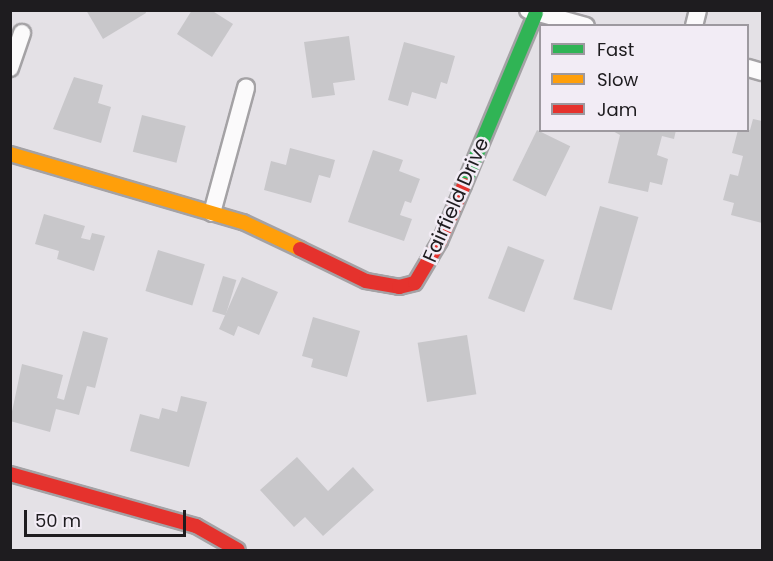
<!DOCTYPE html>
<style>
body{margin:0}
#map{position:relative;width:773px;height:561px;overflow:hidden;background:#e4e1e6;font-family:Poppins,sans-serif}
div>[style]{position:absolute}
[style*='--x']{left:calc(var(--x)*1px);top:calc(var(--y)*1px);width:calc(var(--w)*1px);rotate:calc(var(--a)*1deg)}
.building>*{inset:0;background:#c8c7ca;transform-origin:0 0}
.roads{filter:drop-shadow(2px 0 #a4a2a5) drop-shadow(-2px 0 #a4a2a5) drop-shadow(0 2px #a4a2a5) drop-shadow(0 -2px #a4a2a5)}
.street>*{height:16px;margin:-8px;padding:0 8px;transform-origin:8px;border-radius:8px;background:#fbfafb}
.fast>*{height:14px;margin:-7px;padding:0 7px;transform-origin:7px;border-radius:7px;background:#30b455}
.slow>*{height:14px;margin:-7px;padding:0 7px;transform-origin:7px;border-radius:7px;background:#ff9f0a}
.jam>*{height:14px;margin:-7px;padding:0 7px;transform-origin:7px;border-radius:7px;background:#e5322d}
span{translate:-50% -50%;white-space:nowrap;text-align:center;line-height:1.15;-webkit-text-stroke:5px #f2ecf5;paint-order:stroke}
.street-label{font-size:20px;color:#1e1c1f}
.frame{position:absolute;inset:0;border:12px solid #1e1c1f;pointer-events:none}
.legend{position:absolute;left:539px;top:24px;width:210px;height:108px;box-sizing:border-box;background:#f2ecf5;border:2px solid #9d999f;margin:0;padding:8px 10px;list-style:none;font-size:18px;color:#1e1c1f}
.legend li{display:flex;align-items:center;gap:12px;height:30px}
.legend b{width:30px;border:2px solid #9d999f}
.scale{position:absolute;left:24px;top:510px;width:162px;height:27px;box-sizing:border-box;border:3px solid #1e1c1f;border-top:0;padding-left:8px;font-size:18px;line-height:21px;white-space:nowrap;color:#1e1c1f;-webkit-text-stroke:4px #f2ecf5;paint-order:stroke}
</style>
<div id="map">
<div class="building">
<div style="clip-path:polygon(86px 10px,145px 10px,146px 13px,103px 39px)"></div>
<div style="clip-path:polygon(192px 10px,211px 10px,233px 24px,212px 57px,177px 34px)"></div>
<div style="clip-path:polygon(349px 36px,355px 80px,333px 83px,335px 95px,312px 98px,304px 42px)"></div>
<div style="clip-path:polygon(404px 42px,455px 56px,447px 84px,441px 82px,436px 99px,412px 92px,408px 106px,388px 100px)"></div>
<div style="clip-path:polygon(74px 77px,103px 85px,98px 103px,111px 107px,101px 143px,53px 129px)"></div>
<div style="left:142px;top:115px;width:45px;height:38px;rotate:14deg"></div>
<div style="clip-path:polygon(753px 119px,762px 121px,762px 223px,731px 215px,734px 203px,723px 200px,730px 174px,738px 176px,743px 156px,732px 153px,738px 130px,750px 130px)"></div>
<div style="left:537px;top:130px;width:37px;height:56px;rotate:26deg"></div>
<div style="clip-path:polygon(611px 130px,676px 130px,674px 139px,662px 136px,657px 155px,668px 159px,662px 185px,650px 182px,648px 192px,608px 183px,620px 135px)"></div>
<div style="clip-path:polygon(290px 148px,335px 160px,330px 178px,319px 175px,311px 203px,264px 190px,271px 161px,286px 165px)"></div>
<div style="clip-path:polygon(373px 150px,403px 160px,399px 171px,420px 179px,411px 203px,405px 201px,400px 215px,412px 219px,404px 241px,348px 222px)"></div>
<div style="left:600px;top:206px;width:40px;height:97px;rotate:16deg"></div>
<div style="clip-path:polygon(44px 214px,85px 226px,81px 238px,90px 240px,92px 233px,105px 236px,94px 271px,57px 259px,59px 251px,35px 244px)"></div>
<div style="left:508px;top:246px;width:39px;height:56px;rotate:21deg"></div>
<div style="left:158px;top:250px;width:49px;height:43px;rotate:17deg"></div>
<div style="left:223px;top:276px;width:14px;height:37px;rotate:17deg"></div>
<div style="clip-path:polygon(242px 277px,278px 292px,259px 335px,238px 326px,234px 336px,219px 329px)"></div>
<div style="clip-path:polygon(313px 317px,360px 331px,347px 377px,311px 367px,313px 359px,302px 356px)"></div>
<div style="clip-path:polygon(83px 331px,108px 338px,95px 388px,87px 386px,79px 415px,56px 409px,50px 432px,10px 421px,22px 364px,63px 375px,57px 398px,64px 400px)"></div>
<div style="left:467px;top:335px;width:60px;height:50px;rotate:81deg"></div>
<div style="clip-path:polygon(181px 396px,207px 402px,189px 467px,130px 451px,140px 414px,159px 419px,162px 408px,177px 412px)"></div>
<div style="clip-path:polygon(297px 457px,328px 491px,353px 467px,374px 490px,323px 536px,305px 517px,294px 527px,260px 490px)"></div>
</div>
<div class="roads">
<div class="street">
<div style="--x:528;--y:10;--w:60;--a:15.4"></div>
<div style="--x:694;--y:26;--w:16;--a:-76"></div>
<div style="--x:10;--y:68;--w:37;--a:-71"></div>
<div style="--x:748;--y:68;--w:15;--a:16"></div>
<div style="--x:212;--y:213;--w:130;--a:-74.8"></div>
</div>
<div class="fast">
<div style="--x:464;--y:185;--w:186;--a:-67.3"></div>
</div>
<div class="slow">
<div style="--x:10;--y:154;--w:243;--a:16.3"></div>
<div style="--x:243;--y:222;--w:63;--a:25.3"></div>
</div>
<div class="jam">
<div style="--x:300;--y:249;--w:73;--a:25.9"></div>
<div style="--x:366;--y:281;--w:34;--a:10"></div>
<div style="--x:399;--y:287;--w:16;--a:-14"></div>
<div style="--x:415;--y:283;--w:49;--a:-59.2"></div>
<div style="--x:440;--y:241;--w:61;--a:-66.8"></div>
<div style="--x:10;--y:474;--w:193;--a:15.6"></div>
<div style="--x:196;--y:526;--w:48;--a:29.7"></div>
</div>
</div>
<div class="street-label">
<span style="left:456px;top:200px;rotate:-66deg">Fairfield Drive</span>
</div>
<div class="frame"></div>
<ul class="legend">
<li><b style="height:8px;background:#30b455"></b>Fast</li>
<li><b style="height:8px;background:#ff9f0a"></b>Slow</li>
<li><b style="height:8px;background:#e5322d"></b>Jam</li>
</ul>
<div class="scale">50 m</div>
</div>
